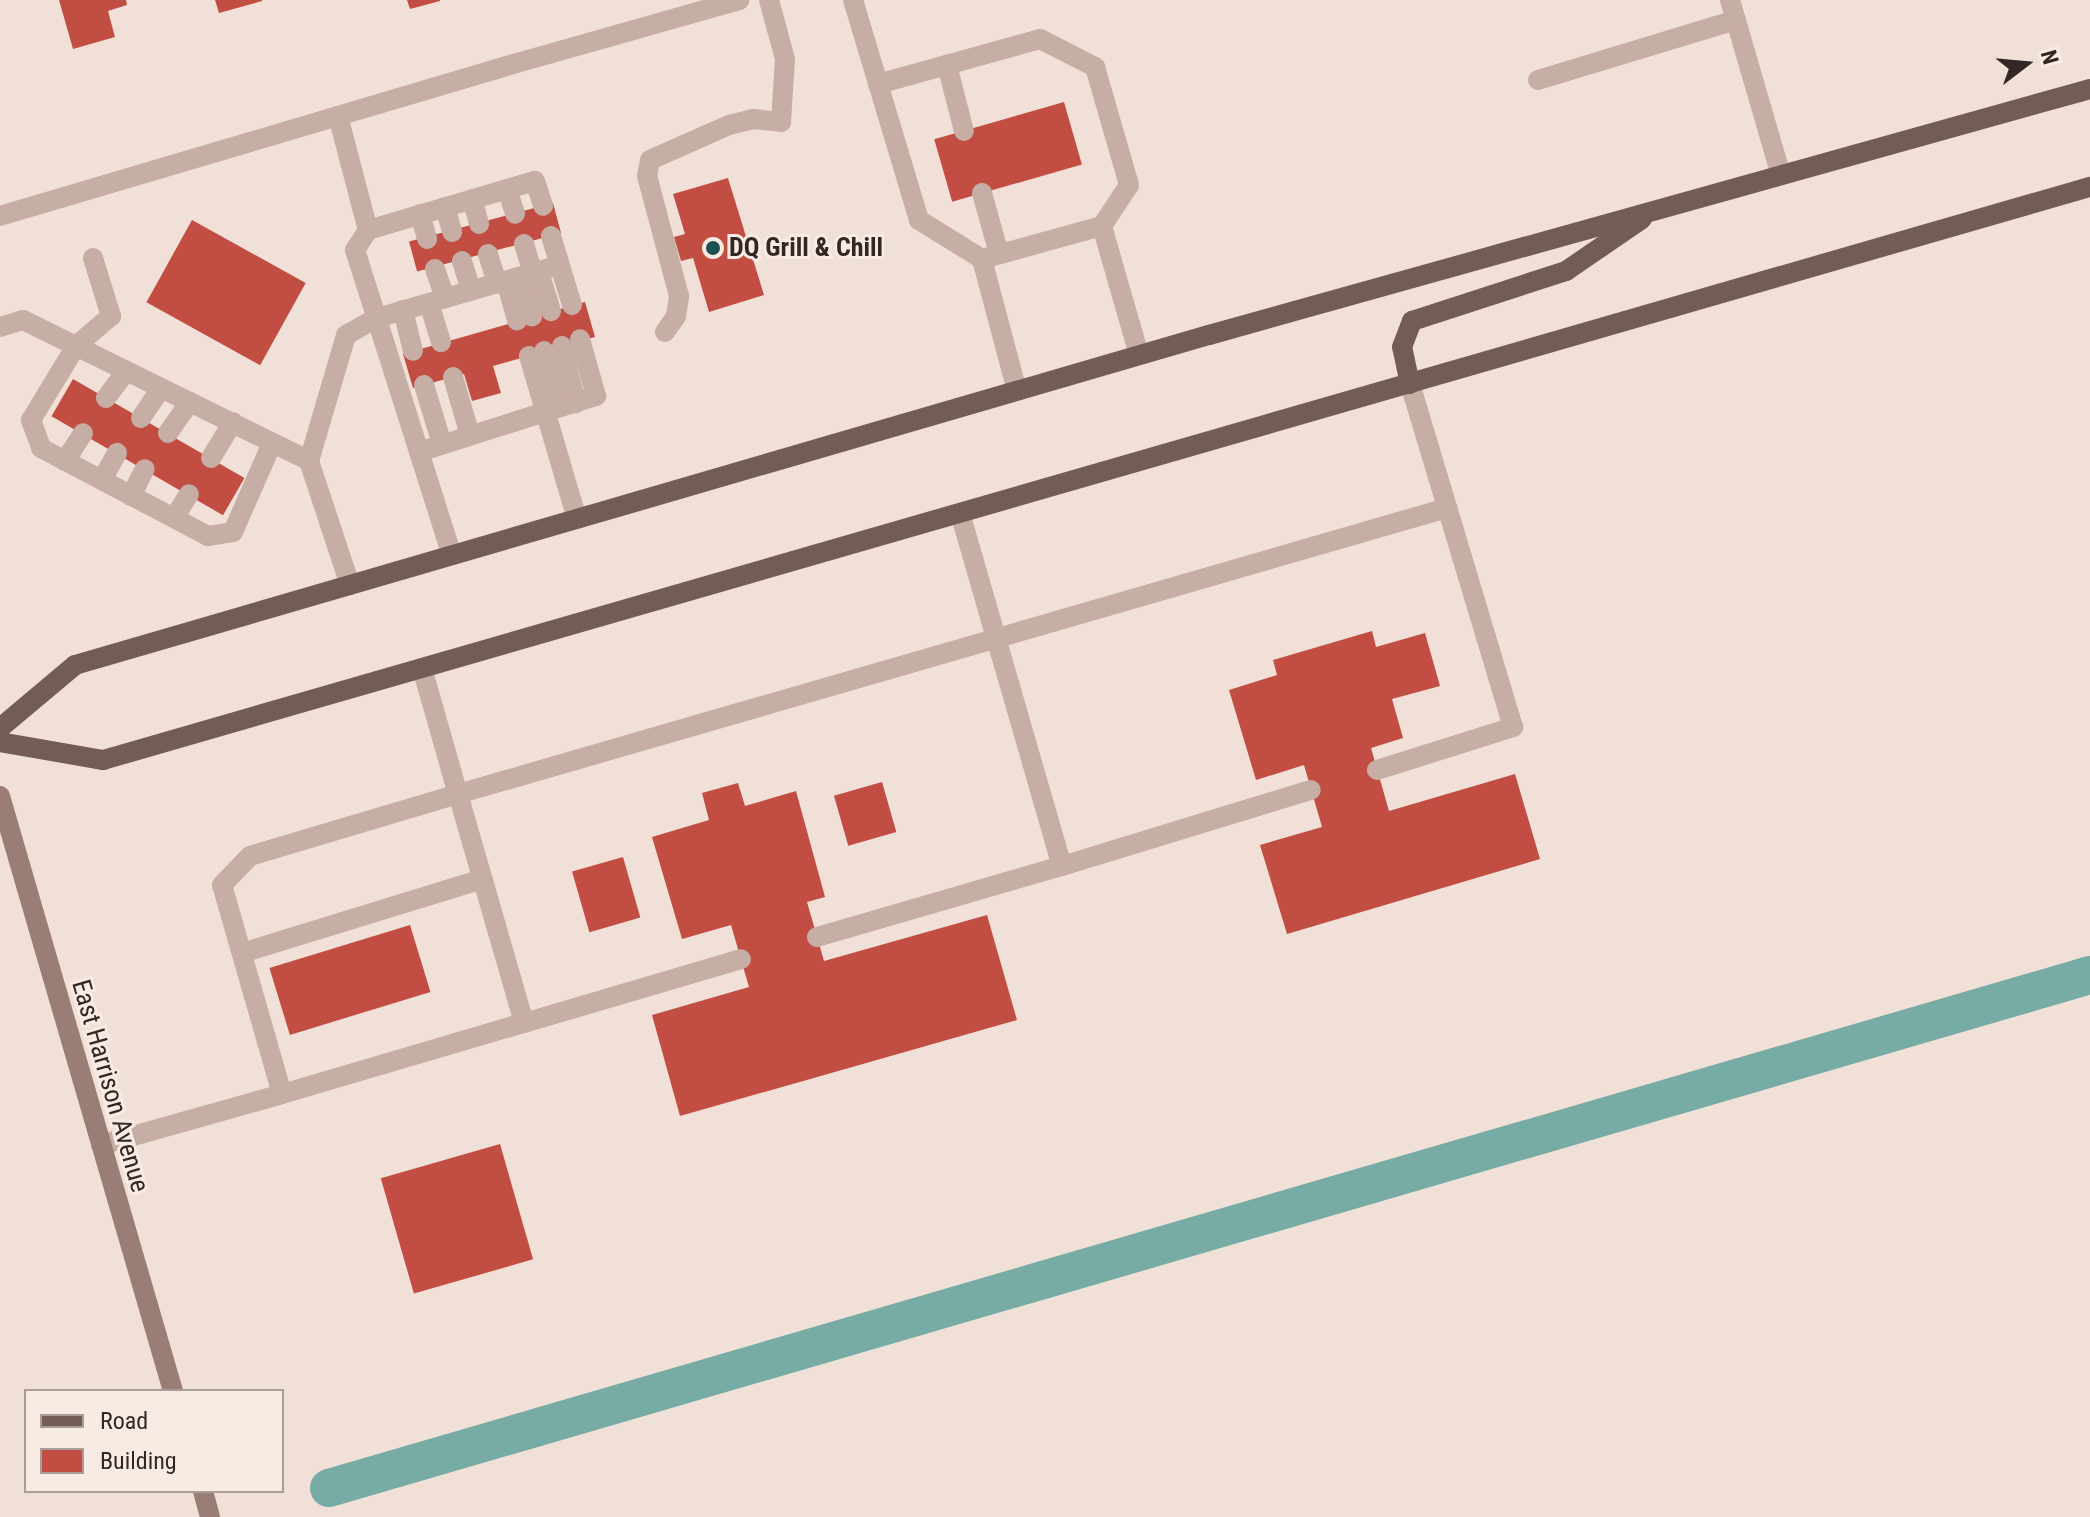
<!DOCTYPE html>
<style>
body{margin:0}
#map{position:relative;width:2090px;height:1517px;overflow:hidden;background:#f0e0d7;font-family:"Roboto Condensed",sans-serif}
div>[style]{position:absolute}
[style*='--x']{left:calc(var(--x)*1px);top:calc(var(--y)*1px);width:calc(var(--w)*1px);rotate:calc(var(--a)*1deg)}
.canal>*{height:38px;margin:-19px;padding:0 19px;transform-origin:19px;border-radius:19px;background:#77aca5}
.building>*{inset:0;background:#c24d42;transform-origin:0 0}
.service>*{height:20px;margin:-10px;padding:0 10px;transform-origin:10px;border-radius:10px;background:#c7aea4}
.minor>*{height:20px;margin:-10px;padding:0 10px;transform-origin:10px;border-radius:10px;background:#c7aea4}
.secondary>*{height:20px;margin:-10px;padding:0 10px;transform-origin:10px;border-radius:10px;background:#9a7d75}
.primary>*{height:20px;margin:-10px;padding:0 10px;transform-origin:10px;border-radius:10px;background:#745c56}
.dots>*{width:22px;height:22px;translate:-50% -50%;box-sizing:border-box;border:4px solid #f8ebe3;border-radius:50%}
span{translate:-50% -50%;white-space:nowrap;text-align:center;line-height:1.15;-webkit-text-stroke:6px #f8ebe3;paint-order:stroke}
.poi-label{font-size:26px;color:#322725;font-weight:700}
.left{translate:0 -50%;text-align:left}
.street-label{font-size:26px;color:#322725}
.legend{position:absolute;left:24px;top:1389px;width:260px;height:104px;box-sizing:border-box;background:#f8ebe3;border:2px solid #a99d97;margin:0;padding:10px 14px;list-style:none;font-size:24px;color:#322725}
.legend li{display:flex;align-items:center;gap:16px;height:40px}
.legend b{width:40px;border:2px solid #a99d97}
.north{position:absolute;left:1986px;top:24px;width:80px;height:80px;-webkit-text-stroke:6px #f8ebe3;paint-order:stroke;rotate:74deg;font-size:22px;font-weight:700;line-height:32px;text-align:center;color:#322725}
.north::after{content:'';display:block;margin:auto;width:28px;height:36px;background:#322725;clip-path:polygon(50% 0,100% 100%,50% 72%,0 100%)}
</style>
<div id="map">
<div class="canal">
<div style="--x:329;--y:1488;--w:1834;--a:-16.24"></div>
</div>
<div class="building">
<div style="clip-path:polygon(59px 0,126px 0,127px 5px,108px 11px,115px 37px,73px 49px)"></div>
<div style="clip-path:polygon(215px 0,262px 0,262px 1px,219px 13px)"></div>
<div style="clip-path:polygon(407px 0,440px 0,440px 1px,410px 9px)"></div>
<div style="left:1064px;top:102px;width:65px;height:135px;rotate:74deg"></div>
<div style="clip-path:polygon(728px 178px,764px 295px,709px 312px,693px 258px,681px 261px,674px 237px,685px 234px,673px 194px)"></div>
<div style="left:553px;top:203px;width:31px;height:149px;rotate:75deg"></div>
<div style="left:192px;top:220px;width:130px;height:94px;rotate:29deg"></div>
<div style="clip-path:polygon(585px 302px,595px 337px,493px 366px,501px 393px,472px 401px,464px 374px,413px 388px,403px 354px)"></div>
<div style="left:73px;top:379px;width:198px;height:43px;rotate:30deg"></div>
<div style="clip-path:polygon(1372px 631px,1376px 647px,1425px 633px,1440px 686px,1392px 699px,1403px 738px,1371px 748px,1389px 811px,1515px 774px,1540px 859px,1287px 934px,1260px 845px,1322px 827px,1304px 765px,1256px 780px,1229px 690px,1277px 675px,1273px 660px)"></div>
<div style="left:882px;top:782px;width:52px;height:50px;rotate:74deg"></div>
<div style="clip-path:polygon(738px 783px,745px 806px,796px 791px,825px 897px,807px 902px,824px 961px,987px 915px,1017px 1020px,680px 1116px,652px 1015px,749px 987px,731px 925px,682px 939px,652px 837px,709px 820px,702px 793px)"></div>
<div style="left:623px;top:857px;width:63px;height:53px;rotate:74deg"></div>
<div style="left:410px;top:925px;width:70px;height:147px;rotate:73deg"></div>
<div style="left:500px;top:1144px;width:120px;height:124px;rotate:74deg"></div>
</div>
<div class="service">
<div style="--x:853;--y:0;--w:230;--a:73.3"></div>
<div style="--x:919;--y:220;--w:74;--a:31.8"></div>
<div style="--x:1730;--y:0;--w:182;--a:73.8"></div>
<div style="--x:517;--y:63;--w:231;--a:-15.8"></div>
<div style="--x:947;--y:65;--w:68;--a:75.6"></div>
<div style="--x:1538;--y:80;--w:207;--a:-16.9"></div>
<div style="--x:878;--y:84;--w:168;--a:-15.5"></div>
<div style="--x:1040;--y:39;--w:62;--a:27"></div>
<div style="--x:1095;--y:67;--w:123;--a:73.9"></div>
<div style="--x:1129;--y:185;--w:49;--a:123.4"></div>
<div style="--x:338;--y:116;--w:118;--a:75.3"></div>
<div style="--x:368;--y:230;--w:24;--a:123"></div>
<div style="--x:355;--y:250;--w:320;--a:72.4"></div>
<div style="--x:507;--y:189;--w:26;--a:72"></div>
<div style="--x:982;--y:193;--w:63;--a:74.4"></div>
<div style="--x:472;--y:199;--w:26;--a:74"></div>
<div style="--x:445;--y:207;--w:26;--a:74"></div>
<div style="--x:420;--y:214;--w:26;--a:74"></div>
<div style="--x:368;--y:230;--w:174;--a:-16.4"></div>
<div style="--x:535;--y:181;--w:26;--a:72"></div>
<div style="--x:551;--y:236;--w:72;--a:73.1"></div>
<div style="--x:524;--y:244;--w:30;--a:73"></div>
<div style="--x:488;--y:254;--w:31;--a:73"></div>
<div style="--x:93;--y:258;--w:61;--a:72.8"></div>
<div style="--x:111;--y:316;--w:46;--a:139.4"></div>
<div style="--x:76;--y:346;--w:87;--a:121.3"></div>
<div style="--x:31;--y:420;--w:30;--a:70"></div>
<div style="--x:41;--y:448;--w:189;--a:27.8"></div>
<div style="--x:208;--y:536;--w:25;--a:-9"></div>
<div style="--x:233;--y:532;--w:97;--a:-66.3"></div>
<div style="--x:462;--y:261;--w:31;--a:73"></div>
<div style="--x:435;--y:269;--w:31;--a:71"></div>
<div style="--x:539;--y:272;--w:41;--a:72.9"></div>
<div style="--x:521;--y:277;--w:41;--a:74.2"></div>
<div style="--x:506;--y:281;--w:41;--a:74.2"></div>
<div style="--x:429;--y:303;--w:41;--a:72.9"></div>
<div style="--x:403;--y:310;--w:42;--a:76.3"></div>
<div style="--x:0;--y:327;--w:24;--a:-17"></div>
<div style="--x:23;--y:320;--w:319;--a:26.2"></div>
<div style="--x:665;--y:332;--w:19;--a:-55"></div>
<div style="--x:676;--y:316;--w:20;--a:-81"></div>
<div style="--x:679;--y:296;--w:124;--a:-104.9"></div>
<div style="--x:647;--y:176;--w:16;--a:-79"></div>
<div style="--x:650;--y:160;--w:86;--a:-23.9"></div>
<div style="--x:729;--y:125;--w:25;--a:-14"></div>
<div style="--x:753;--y:119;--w:28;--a:6"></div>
<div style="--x:781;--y:122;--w:63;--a:-86.4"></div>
<div style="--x:785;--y:59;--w:61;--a:-105.2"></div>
<div style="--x:562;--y:346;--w:59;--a:76.2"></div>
<div style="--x:544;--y:351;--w:58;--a:74.1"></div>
<div style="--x:529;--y:356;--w:170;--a:73.6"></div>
<div style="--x:453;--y:377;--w:60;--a:73.7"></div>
<div style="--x:424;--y:385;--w:62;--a:73"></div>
<div style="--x:1017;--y:391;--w:137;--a:-104.9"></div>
<div style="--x:982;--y:259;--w:124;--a:-15.4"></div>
<div style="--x:1102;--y:226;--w:134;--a:74"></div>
<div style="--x:106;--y:398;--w:34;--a:-53"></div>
<div style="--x:141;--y:418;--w:36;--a:-56"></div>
<div style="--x:168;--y:433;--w:38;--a:-55"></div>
<div style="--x:419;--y:452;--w:186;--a:-17.6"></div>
<div style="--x:596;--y:396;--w:59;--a:-105.7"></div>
<div style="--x:211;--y:458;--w:42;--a:-58.6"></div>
<div style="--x:65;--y:461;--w:33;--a:-57"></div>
<div style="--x:102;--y:480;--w:31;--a:-61"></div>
<div style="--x:131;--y:496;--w:30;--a:-63"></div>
<div style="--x:960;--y:513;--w:367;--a:73.9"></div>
<div style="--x:1062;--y:866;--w:260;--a:-17"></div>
<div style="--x:174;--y:518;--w:28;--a:-58"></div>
<div style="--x:350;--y:585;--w:131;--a:-108.3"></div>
<div style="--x:309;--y:461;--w:131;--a:-73.6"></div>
<div style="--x:346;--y:335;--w:35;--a:-29"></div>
<div style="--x:377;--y:318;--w:190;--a:-16.2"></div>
<div style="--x:422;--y:668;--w:131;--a:74.1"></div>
<div style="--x:458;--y:794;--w:1030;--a:-16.13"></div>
<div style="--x:1377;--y:770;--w:143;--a:-17.5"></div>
<div style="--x:1513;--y:727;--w:358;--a:-106.7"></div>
<div style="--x:817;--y:937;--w:255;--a:-16.2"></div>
<div style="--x:242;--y:953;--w:252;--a:-17.1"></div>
<div style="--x:282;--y:1094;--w:252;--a:-16.4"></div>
<div style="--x:101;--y:1145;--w:188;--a:-15.7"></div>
<div style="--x:282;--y:1094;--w:217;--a:-106"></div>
<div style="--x:222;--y:885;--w:40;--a:-46"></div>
<div style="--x:250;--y:856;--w:217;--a:-16.6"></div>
<div style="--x:458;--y:794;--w:238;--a:73.9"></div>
<div style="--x:524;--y:1023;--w:226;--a:-16.4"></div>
</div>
<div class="minor">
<div style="--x:0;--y:216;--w:539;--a:-16.49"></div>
</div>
<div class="secondary">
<div style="--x:0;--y:796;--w:620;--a:73.79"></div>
<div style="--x:203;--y:1491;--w:27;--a:75"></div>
</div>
<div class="primary">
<div style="--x:1410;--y:384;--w:38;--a:-102"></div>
<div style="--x:1402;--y:347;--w:28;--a:-69"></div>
<div style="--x:1412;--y:321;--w:162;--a:-18"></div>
<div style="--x:1566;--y:271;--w:92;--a:-34.4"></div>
<div style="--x:0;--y:728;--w:98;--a:-40"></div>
<div style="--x:75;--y:665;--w:1181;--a:-16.23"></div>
<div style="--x:1209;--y:335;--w:915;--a:-15.6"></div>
<div style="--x:0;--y:742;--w:105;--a:9.9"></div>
<div style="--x:103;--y:760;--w:2068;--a:-16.09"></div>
</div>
<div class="dots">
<div style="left:713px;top:248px;background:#1c524d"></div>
</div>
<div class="poi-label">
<span class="left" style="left:729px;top:248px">DQ Grill &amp; Chill</span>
</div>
<div class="street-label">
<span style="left:110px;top:1086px;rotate:74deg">East Harrison Avenue</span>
</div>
<ul class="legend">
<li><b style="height:10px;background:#745c56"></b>Road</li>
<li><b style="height:22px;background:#c24d42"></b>Building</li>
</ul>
<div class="north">N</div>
</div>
